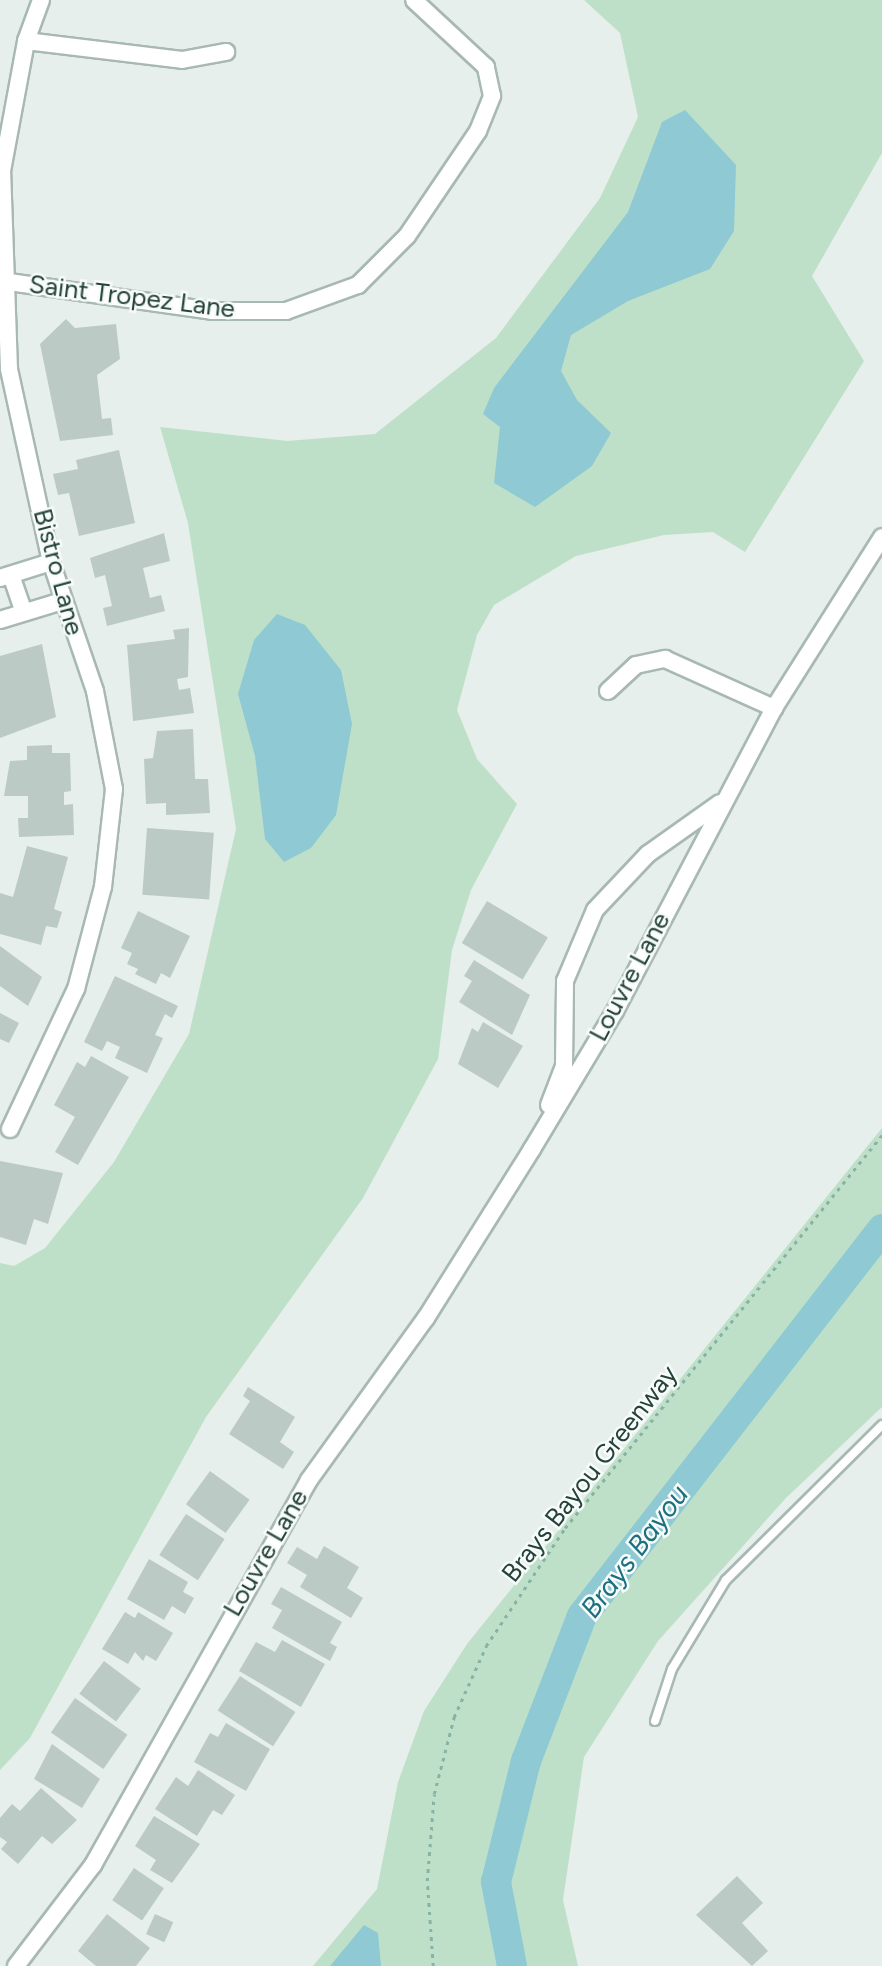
<!DOCTYPE html>
<style>
body{margin:0}
#map{position:relative;width:882px;height:1966px;overflow:hidden;background:#e6efeb;font-family:Figtree,sans-serif}
div>[style]{position:absolute}
[style*='--x']{left:calc(var(--x)*1px);top:calc(var(--y)*1px);width:calc(var(--w)*1px);rotate:calc(var(--a)*1deg)}
.green>*{inset:0;background:#bfe0c8}
.water>*{inset:0;background:#8ec9d4}
.river>*{height:30px;margin:-15px;padding:0 15px;transform-origin:15px;border-radius:15px;background:#8ec9d4}
.building>*{inset:0;background:#bbcac4;transform-origin:0 0}
.path>*{height:2.5px;margin-top:-1.25px;transform-origin:0;background:repeating-linear-gradient(90deg,#86b3a5 0 3.5px,transparent 0 8.5px)}
.roads{filter:drop-shadow(2px 0 #a8b8b2) drop-shadow(-2px 0 #a8b8b2) drop-shadow(0 2px #a8b8b2) drop-shadow(0 -2px #a8b8b2)}
.lane>*{height:8px;margin:-4px;padding:0 4px;transform-origin:4px;border-radius:4px;background:#fff}
.street>*{height:16px;margin:-8px;padding:0 8px;transform-origin:8px;border-radius:8px;background:#fff}
span{translate:-50% -50%;white-space:nowrap;text-align:center;line-height:1.15;-webkit-text-stroke:5px #f7fbf9;paint-order:stroke}
.street-label{font-size:26px;color:#24423a}
.water-label{font-size:28px;color:#1c6f80;font-style:italic}
</style>
<div id="map">
<div class="green">
<div style="clip-path:polygon(584px 0,882px 0,882px 153px,812px 276px,864px 361px,745px 552px,713px 532px,664px 535px,576px 556px,494px 605px,477px 635px,457px 710px,477px 759px,517px 804px,471px 890px,452px 950px,438px 1059px,363px 1198px,206px 1417px,30px 1738px,0 1770px,0 1263px,14px 1266px,45px 1248px,114px 1162px,189px 1034px,236px 829px,188px 523px,160px 427px,287px 441px,375px 434px,496px 338px,600px 198px,638px 117px,620px 33px)"></div>
<div style="clip-path:polygon(882px 1128px,882px 1407px,786px 1498px,658px 1641px,584px 1757px,563px 1900px,578px 1966px,313px 1966px,377px 1889px,398px 1782px,424px 1711px,467px 1644px)"></div>
</div>
<div class="water">
<div style="clip-path:polygon(685px 110px,736px 165px,734px 231px,710px 269px,628px 301px,571px 335px,561px 371px,577px 400px,611px 433px,592px 466px,535px 507px,494px 483px,500px 427px,483px 414px,494px 388px,628px 212px,662px 122px)"></div>
<div style="clip-path:polygon(277px 614px,305px 625px,341px 670px,352px 724px,336px 815px,311px 848px,284px 862px,265px 839px,255px 756px,238px 694px,254px 640px)"></div>
<div style="clip-path:polygon(364px 1925px,378px 1933px,381px 1966px,330px 1966px)"></div>
</div>
<div class="river">
<div style="--x:512;--y:1966;--w:86;--a:-100.8"></div>
<div style="--x:496;--y:1882;--w:125;--a:-76.1"></div>
<div style="--x:526;--y:1761;--w:155;--a:-68.9"></div>
<div style="--x:582;--y:1616;--w:490;--a:-52.2"></div>
</div>
<div class="building">
<div style="clip-path:polygon(66px 319px,75px 328px,116px 324px,120px 359px,97px 375px,102px 419px,111px 418px,113px 435px,60px 441px,40px 344px)"></div>
<div style="clip-path:polygon(119px 450px,135px 523px,79px 536px,69px 493px,58px 495px,53px 474px,78px 469px,76px 460px)"></div>
<div style="clip-path:polygon(164px 533px,170px 561px,143px 568px,150px 598px,161px 595px,165px 611px,107px 626px,103px 608px,112px 606px,105px 575px,95px 578px,90px 558px)"></div>
<div style="clip-path:polygon(189px 628px,188px 677px,177px 679px,179px 690px,190px 688px,194px 713px,133px 721px,127px 645px,175px 639px,173px 630px)"></div>
<div style="clip-path:polygon(42px 644px,56px 717px,0 738px,0 656px)"></div>
<div style="clip-path:polygon(193px 729px,195px 779px,208px 779px,210px 813px,166px 815px,166px 803px,146px 804px,144px 759px,153px 758px,157px 731px)"></div>
<div style="clip-path:polygon(52px 745px,52px 753px,70px 753px,71px 791px,64px 792px,64px 805px,73px 804px,74px 835px,19px 837px,18px 818px,28px 818px,28px 796px,4px 796px,10px 761px,27px 760px,27px 746px)"></div>
<div style="left:147px;top:828px;width:67px;height:67px;rotate:4deg"></div>
<div style="clip-path:polygon(27px 846px,68px 857px,54px 909px,62px 912px,57px 928px,46px 926px,41px 945px,0 934px,0 893px,13px 897px)"></div>
<div style="left:487px;top:901px;width:71px;height:49px;rotate:31deg"></div>
<div style="clip-path:polygon(138px 911px,190px 936px,170px 978px,161px 973px,156px 984px,135px 974px,138px 969px,127px 964px,132px 953px,121px 948px)"></div>
<div style="clip-path:polygon(0 946px,42px 977px,28px 1006px,0 986px)"></div>
<div style="clip-path:polygon(474px 960px,530px 995px,512px 1035px,459px 1002px,472px 981px,464px 976px)"></div>
<div style="clip-path:polygon(115px 976px,178px 1006px,172px 1018px,165px 1014px,155px 1035px,163px 1038px,147px 1073px,115px 1058px,120px 1047px,107px 1041px,102px 1051px,84px 1042px)"></div>
<div style="clip-path:polygon(0 1013px,19px 1023px,9px 1043px,0 1039px)"></div>
<div style="clip-path:polygon(483px 1022px,523px 1046px,498px 1088px,458px 1064px,472px 1028px,478px 1032px)"></div>
<div style="clip-path:polygon(91px 1056px,129px 1077px,78px 1165px,55px 1152px,75px 1117px,54px 1105px,77px 1062px,85px 1067px)"></div>
<div style="clip-path:polygon(0 1161px,63px 1173px,48px 1224px,34px 1219px,26px 1245px,0 1237px)"></div>
<div style="clip-path:polygon(248px 1387px,295px 1417px,280px 1442px,294px 1452px,283px 1469px,229px 1434px,250px 1401px,243px 1396px)"></div>
<div style="left:210px;top:1471px;width:49px;height:41px;rotate:36deg"></div>
<div style="left:186px;top:1514px;width:46px;height:49px;rotate:33deg"></div>
<div style="clip-path:polygon(324px 1546px,359px 1567px,347px 1588px,363px 1598px,351px 1618px,300px 1587px,307px 1575px,287px 1563px,297px 1547px,317px 1559px)"></div>
<div style="clip-path:polygon(149px 1559px,188px 1582px,183px 1592px,194px 1598px,185px 1614px,172px 1606px,164px 1620px,127px 1599px)"></div>
<div style="clip-path:polygon(281px 1587px,342px 1622px,330px 1643px,337px 1647px,330px 1661px,272px 1628px,282px 1610px,271px 1604px)"></div>
<div style="clip-path:polygon(125px 1612px,135px 1618px,138px 1612px,173px 1633px,156px 1661px,146px 1655px,143px 1661px,135px 1652px,128px 1664px,102px 1649px)"></div>
<div style="clip-path:polygon(282px 1640px,325px 1664px,301px 1707px,239px 1671px,256px 1642px,275px 1652px)"></div>
<div style="left:104px;top:1661px;width:46px;height:41px;rotate:37deg"></div>
<div style="left:240px;top:1676px;width:66px;height:41px;rotate:33deg"></div>
<div style="left:75px;top:1698px;width:64px;height:42px;rotate:35deg"></div>
<div style="clip-path:polygon(226px 1723px,270px 1749px,246px 1791px,194px 1762px,210px 1733px,218px 1737px)"></div>
<div style="clip-path:polygon(52px 1744px,100px 1779px,82px 1808px,34px 1779px)"></div>
<div style="clip-path:polygon(198px 1770px,235px 1795px,222px 1815px,213px 1810px,197px 1836px,155px 1809px,176px 1777px,188px 1786px)"></div>
<div style="clip-path:polygon(41px 1788px,77px 1820px,52px 1844px,42px 1836px,18px 1864px,1px 1849px,7px 1842px,0 1837px,0 1818px,12px 1804px,20px 1811px)"></div>
<div style="clip-path:polygon(154px 1816px,200px 1844px,172px 1883px,150px 1870px,156px 1860px,135px 1846px)"></div>
<div style="left:134px;top:1868px;width:36px;height:39px;rotate:34deg"></div>
<div style="clip-path:polygon(737px 1876px,763px 1903px,742px 1923px,768px 1951px,752px 1966px,696px 1915px)"></div>
<div style="clip-path:polygon(107px 1914px,150px 1948px,136px 1966px,96px 1966px,78px 1951px)"></div>
<div style="left:155px;top:1914px;width:20px;height:22px;rotate:24deg"></div>
</div>
<div class="path">
<div style="--x:433;--y:1966;--w:85;--a:-94"></div>
<div style="--x:427;--y:1881;--w:87;--a:-85.4"></div>
<div style="--x:434;--y:1794;--w:80;--a:-75.4"></div>
<div style="--x:454;--y:1717;--w:78;--a:-65.7"></div>
<div style="--x:486;--y:1646;--w:142;--a:-56.2"></div>
<div style="--x:565;--y:1528;--w:505;--a:-51.11"></div>
</div>
<div class="roads">
<div class="lane">
<div style="--x:655;--y:1721;--w:55;--a:-71.9"></div>
<div style="--x:672;--y:1669;--w:104;--a:-58.8"></div>
<div style="--x:726;--y:1580;--w:220;--a:-44.8"></div>
</div>
<div class="street">
<div style="--x:26;--y:41;--w:157;--a:6.9"></div>
<div style="--x:182;--y:60;--w:45;--a:-10.3"></div>
<div style="--x:2;--y:281;--w:212;--a:8.1"></div>
<div style="--x:212;--y:311;--w:74;--a:0"></div>
<div style="--x:286;--y:311;--w:77;--a:-19.9"></div>
<div style="--x:358;--y:285;--w:69;--a:-45"></div>
<div style="--x:407;--y:236;--w:127;--a:-55.9"></div>
<div style="--x:478;--y:131;--w:38;--a:-68"></div>
<div style="--x:492;--y:96;--w:30;--a:-102"></div>
<div style="--x:486;--y:67;--w:98;--a:-137.1"></div>
<div style="--x:11;--y:575;--w:39;--a:71"></div>
<div style="--x:0;--y:578;--w:53;--a:-17.4"></div>
<div style="--x:0;--y:620;--w:65;--a:-17"></div>
<div style="--x:608;--y:691;--w:38;--a:-43"></div>
<div style="--x:636;--y:665;--w:30;--a:-12"></div>
<div style="--x:665;--y:659;--w:120;--a:24.2"></div>
<div style="--x:549;--y:1105;--w:42;--a:-69"></div>
<div style="--x:564;--y:1066;--w:85;--a:-89.3"></div>
<div style="--x:565;--y:981;--w:77;--a:-67.1"></div>
<div style="--x:595;--y:910;--w:77;--a:-46.6"></div>
<div style="--x:648;--y:854;--w:88;--a:-35.3"></div>
<div style="--x:10;--y:1129;--w:155;--a:-64.8"></div>
<div style="--x:76;--y:989;--w:106;--a:-75.2"></div>
<div style="--x:103;--y:887;--w:99;--a:-83.6"></div>
<div style="--x:114;--y:789;--w:100;--a:-101"></div>
<div style="--x:95;--y:691;--w:136;--a:-108.8"></div>
<div style="--x:51;--y:562;--w:198;--a:-102.3"></div>
<div style="--x:9;--y:369;--w:198;--a:-92"></div>
<div style="--x:2;--y:171;--w:132;--a:-79.5"></div>
<div style="--x:26;--y:41;--w:44;--a:-69.9"></div>
<div style="--x:16;--y:1966;--w:127;--a:-52.7"></div>
<div style="--x:93;--y:1865;--w:441;--a:-60.7"></div>
<div style="--x:309;--y:1480;--w:200;--a:-54.2"></div>
<div style="--x:426;--y:1318;--w:199;--a:-57.9"></div>
<div style="--x:532;--y:1149;--w:161;--a:-59"></div>
<div style="--x:615;--y:1011;--w:342;--a:-62.3"></div>
<div style="--x:774;--y:708;--w:202;--a:-57.7"></div>
</div>
</div>
<div class="street-label">
<span style="left:132px;top:297px;rotate:7deg">Saint Tropez Lane</span>
<span style="left:58px;top:572px;rotate:75deg">Bistro Lane</span>
<span style="left:630px;top:977px;rotate:-62deg">Louvre Lane</span>
<span style="left:590px;top:1474px;rotate:-52deg">Brays Bayou Greenway</span>
<span style="left:266px;top:1553px;rotate:-60deg">Louvre Lane</span>
</div>
<div class="water-label">
<span style="left:634px;top:1551px;rotate:-53deg">Brays Bayou</span>
</div>
</div>
